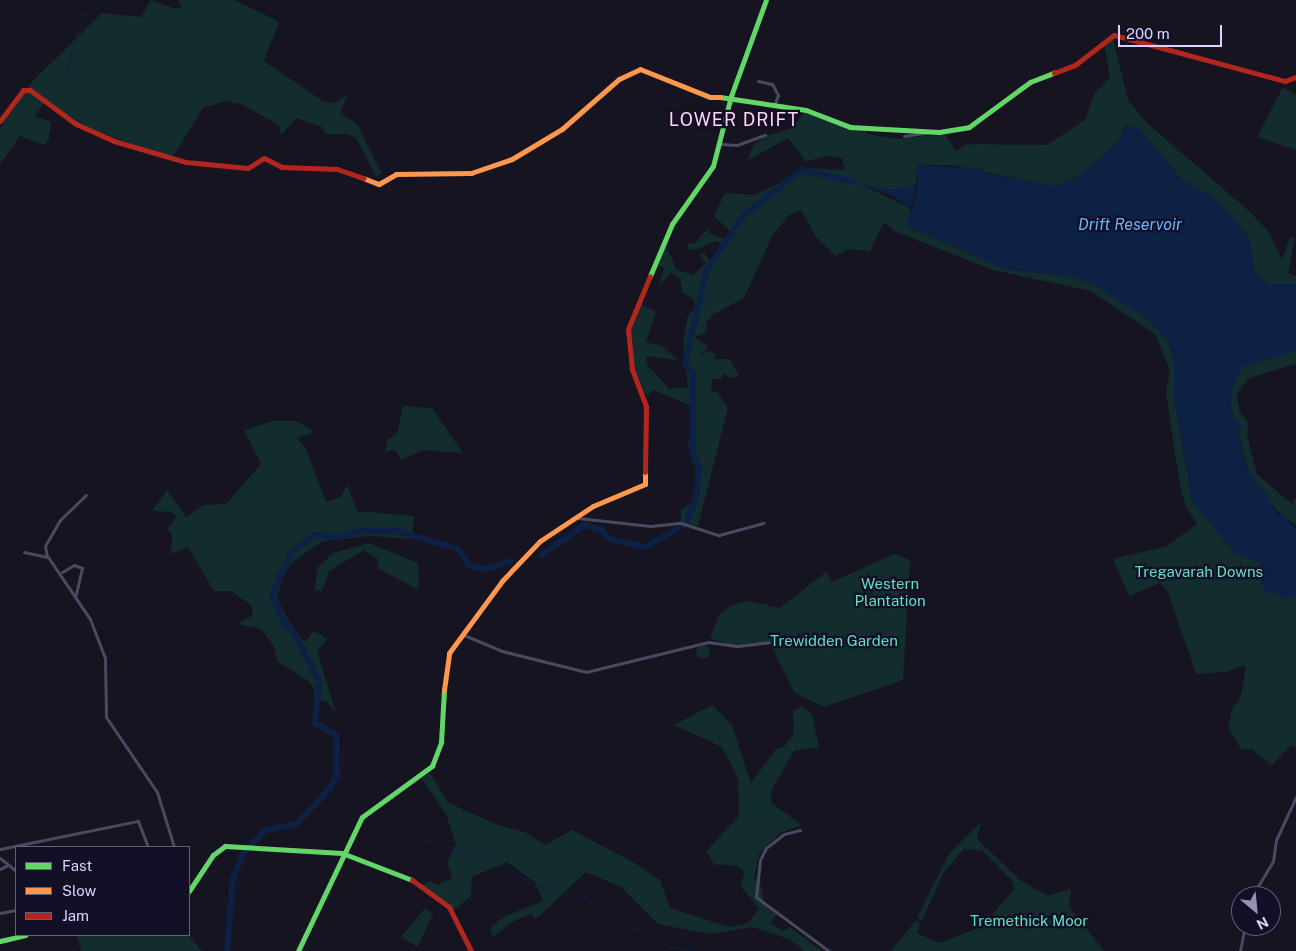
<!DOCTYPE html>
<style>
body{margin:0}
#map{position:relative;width:1296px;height:951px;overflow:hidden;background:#161421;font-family:"Public Sans",sans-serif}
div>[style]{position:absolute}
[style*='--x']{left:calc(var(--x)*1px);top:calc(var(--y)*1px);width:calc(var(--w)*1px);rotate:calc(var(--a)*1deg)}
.green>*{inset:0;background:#132c2d}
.round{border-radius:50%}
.water>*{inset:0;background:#0d2144}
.stream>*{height:1px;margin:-0.5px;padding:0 0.5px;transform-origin:0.5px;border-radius:0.5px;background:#0d2144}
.river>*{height:6px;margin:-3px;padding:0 3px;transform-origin:3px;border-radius:3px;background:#0d2144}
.street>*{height:3px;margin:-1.5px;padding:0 1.5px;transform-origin:1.5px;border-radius:1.5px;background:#4a4962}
.fast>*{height:5px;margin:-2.5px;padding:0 2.5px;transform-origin:2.5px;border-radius:2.5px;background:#63d668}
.slow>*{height:5px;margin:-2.5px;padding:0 2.5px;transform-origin:2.5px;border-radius:2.5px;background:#ff974d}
.jam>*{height:5px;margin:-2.5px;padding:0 2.5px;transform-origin:2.5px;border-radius:2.5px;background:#b3261e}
span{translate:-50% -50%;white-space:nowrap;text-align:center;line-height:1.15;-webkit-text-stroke:4.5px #130f26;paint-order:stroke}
.park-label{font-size:15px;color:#5fe0c0}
.water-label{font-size:16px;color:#62b6ff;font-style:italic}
.quarter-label{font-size:18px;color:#ffd6f0;letter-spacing:1px}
.legend{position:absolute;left:15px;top:846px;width:175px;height:90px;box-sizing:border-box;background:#130f26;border:1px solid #625e7d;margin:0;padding:6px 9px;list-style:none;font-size:15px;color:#d9d4ff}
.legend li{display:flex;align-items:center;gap:10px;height:25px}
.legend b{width:25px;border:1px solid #625e7d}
.north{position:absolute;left:1231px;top:886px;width:50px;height:50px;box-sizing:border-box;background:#130f26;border:1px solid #625e7d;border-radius:50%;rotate:152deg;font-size:14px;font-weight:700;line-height:20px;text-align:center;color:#d9d4ff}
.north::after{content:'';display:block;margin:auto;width:18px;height:22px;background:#9591b1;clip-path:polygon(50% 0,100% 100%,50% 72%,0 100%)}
.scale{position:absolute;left:1118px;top:25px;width:104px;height:22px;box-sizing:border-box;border:2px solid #d9d4ff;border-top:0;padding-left:6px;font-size:15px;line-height:18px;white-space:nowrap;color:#d9d4ff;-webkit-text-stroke:4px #130f26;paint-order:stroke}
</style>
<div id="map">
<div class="green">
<div style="clip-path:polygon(151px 0,176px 9px,181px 8px,178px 0,234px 0,279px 22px,264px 61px,324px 102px,334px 103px,348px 94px,340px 113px,357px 124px,382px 174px,376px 177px,356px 138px,348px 134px,326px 134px,322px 127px,297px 118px,281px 135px,279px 125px,241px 104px,225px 101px,203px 108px,172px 158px,76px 124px,46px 100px,35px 116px,51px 122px,49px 139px,44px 145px,20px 136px,0 164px,0 128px,31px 83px,102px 13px,141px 17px)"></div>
<div style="clip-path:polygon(1113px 39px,1128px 100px,1147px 123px,1250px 212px,1268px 231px,1282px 259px,1290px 237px,1295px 238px,1288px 273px,1296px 276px,1296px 284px,1268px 284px,1254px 271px,1249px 237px,1214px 197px,1183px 181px,1139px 128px,1126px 125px,1117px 144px,1079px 176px,1056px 187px,952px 165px,917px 165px,916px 185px,895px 190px,860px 184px,910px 208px,907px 226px,1005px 269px,1073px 277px,1097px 286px,1150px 321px,1167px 340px,1174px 359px,1174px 397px,1192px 501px,1235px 553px,1260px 562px,1289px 595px,1296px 594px,1296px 747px,1291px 745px,1272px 765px,1251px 749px,1241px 749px,1228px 728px,1232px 709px,1241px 697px,1246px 665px,1226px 672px,1196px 674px,1168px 592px,1160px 583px,1129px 596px,1113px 559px,1167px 546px,1197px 524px,1185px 505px,1179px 479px,1166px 393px,1170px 371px,1156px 335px,1091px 291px,993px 270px,894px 231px,884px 222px,870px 251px,848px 249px,836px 256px,816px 237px,801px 210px,789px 215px,772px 236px,744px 298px,714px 314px,706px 322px,707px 332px,695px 337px,708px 347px,699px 356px,708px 351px,715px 353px,715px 359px,730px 359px,739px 376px,731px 378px,724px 373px,721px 379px,713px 379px,711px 392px,717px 392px,728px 408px,698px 526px,681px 523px,681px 510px,697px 500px,695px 467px,688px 445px,693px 427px,689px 405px,653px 390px,647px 397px,634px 369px,630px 329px,638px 302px,656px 312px,646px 342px,662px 346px,678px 360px,646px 356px,647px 365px,670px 389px,688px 387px,683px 344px,687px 318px,695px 307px,693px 299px,683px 293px,680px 279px,671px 272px,659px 287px,664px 268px,655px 263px,664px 242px,677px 270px,693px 275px,706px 263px,699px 255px,704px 252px,709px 261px,724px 244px,717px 241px,694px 250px,687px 249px,688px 243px,694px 244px,708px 228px,709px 233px,725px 239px,730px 231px,714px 216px,725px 193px,755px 195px,810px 168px,845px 170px,842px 158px,826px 156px,806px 162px,788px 138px,747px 161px,753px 145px,766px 136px,792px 128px,806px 110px,850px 127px,865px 127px,867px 134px,898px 139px,945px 134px,956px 151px,967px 144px,1047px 145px,1085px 120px,1094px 94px,1110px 78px,1104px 42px)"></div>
<div style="clip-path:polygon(1283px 87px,1296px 95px,1296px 150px,1257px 137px)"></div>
<div style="clip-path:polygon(1296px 345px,1296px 364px,1249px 378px,1237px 393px,1239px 411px,1248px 422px,1247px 435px,1257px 474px,1292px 504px,1296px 497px,1296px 525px,1280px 514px,1251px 479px,1226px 389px,1243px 366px)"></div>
<div style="clip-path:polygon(403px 406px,432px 408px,463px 453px,423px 450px,401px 460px,395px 450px,385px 452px,387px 440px,397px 434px)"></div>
<div style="clip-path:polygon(273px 421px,296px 421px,315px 432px,297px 438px,306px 449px,326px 502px,341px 497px,347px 484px,357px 511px,414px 516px,412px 539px,371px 536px,323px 541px,291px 563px,281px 580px,277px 598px,290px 623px,305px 642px,314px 631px,328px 639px,317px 651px,336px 713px,326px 701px,314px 699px,314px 688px,307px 680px,277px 661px,274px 646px,261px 629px,238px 624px,253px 615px,251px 605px,231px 591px,214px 591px,188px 547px,171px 554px,172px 534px,167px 529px,177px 517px,171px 512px,152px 511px,167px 490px,186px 517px,203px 505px,226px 504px,261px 464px,244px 430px)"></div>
<div style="clip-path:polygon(369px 543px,418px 563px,419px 590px,377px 568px,379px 560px,364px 550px,329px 571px,322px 591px,315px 590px,317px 568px,333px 553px)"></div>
<div style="clip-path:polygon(894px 554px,910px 560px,903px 680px,824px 707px,795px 693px,769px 642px,732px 646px,710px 638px,719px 615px,732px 605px,749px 601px,780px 608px,826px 572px,832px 582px)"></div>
<div class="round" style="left:696px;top:645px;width:14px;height:14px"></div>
<div style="clip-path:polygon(712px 705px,732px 725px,751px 783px,776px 749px,784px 747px,794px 733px,793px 711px,802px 706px,812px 715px,819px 747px,794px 751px,771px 791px,772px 803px,801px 825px,780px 833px,759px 854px,754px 878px,760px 880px,764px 903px,778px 913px,770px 923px,783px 931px,790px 927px,822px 951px,804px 951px,789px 939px,753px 927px,709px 934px,658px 924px,621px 887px,586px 872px,536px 919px,531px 914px,512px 922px,493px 937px,490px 929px,503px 917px,543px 901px,535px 882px,507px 862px,472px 877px,471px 896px,453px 911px,422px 884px,430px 881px,437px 885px,452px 878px,447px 862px,456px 845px,446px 814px,422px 779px,430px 773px,449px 803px,498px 825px,525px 832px,545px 845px,572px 830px,633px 862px,660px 880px,670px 908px,729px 927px,748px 923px,759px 909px,741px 886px,744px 872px,738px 866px,714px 864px,706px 851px,739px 816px,738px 778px,722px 747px,674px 725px)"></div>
<div style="clip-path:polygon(981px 822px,977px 839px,1020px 880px,1048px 896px,1071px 889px,1069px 906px,1104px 951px,891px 951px,916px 920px,920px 924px,917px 933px,939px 943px,983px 926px,1014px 889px,1012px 881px,982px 850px,964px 849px,944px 872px,922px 921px,917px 918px,949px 854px)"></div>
<div style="clip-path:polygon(425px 908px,433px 914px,418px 947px,401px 937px)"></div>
<div style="clip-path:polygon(85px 935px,188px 935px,202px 951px,81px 951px,77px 936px)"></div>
</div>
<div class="water">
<div style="clip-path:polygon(1126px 125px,1139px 128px,1183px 181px,1214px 197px,1225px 209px,1249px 237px,1254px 271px,1268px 284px,1296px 284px,1296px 351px,1243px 366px,1231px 393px,1232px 415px,1242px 425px,1237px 431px,1248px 471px,1256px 477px,1253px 481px,1265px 491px,1277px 515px,1284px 515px,1296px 530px,1296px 603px,1293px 596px,1281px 599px,1277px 592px,1268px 594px,1262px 585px,1260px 562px,1235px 553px,1192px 501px,1174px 397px,1174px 359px,1167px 340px,1150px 321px,1096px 286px,1073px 277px,1005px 269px,906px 225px,917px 193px,917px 165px,983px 169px,984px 173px,1056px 186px,1079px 176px,1117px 144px)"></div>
<div style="clip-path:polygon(854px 182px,894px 190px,916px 185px,915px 194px,910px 208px,893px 196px)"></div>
</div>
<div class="stream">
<div style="--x:64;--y:76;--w:63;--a:-72.4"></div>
<div style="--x:83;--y:16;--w:31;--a:-32"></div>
<div style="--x:337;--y:776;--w:47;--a:17.3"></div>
<div style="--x:382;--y:790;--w:8;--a:45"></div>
<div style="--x:391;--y:799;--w:60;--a:47"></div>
<div style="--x:432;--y:843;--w:59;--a:12.6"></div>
<div style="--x:490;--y:856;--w:54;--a:33.7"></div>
<div style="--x:535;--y:886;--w:52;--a:14.6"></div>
<div style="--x:585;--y:899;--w:95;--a:29.5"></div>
<div style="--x:668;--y:946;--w:26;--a:11"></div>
</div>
<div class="river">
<div style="--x:687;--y:522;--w:29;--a:-70"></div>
<div style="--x:697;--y:495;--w:27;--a:-86"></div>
<div style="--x:699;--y:468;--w:15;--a:-113"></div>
<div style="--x:693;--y:454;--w:79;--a:-90"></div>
<div style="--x:693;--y:375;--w:14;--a:-124"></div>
<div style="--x:685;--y:363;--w:93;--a:-77"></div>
<div style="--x:706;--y:272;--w:70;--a:-56.1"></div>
<div style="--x:745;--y:214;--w:72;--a:-37.7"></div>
<div style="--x:802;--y:170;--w:53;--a:13"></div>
<div style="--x:542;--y:555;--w:52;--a:-35.5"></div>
<div style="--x:584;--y:525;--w:18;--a:16"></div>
<div style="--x:601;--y:530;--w:13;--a:45"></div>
<div style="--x:610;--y:539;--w:36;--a:13"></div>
<div style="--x:645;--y:547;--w:45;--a:-29.4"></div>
<div style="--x:227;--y:951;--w:73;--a:-85.3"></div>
<div style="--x:233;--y:878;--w:28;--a:-67"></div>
<div style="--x:244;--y:852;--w:30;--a:-46"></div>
<div style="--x:265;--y:830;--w:32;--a:-11"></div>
<div style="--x:296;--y:824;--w:45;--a:-45.9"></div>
<div style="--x:327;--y:792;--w:19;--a:-58"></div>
<div style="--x:337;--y:776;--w:41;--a:-91.4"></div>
<div style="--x:336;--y:735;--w:24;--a:-150"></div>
<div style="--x:315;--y:723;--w:43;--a:-84.7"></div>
<div style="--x:319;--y:680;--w:55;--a:-118.4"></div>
<div style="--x:293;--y:632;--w:11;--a:-139"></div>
<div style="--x:285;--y:625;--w:34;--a:-113"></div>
<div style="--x:272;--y:594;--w:45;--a:-65.1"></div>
<div style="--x:291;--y:553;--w:29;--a:-38"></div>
<div style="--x:314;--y:535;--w:23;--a:5"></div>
<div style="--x:337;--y:537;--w:26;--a:-13"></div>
<div style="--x:362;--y:531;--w:35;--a:0"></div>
<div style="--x:397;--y:531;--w:64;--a:16.4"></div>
<div style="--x:458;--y:549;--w:21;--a:55"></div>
<div style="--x:470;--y:566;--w:18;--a:9"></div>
<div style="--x:488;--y:569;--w:24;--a:-19"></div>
</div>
<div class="street">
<div style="--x:758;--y:81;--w:14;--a:12"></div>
<div style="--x:772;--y:84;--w:13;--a:61"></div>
<div style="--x:778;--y:95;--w:12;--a:110"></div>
<div style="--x:904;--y:136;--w:28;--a:-8"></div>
<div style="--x:720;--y:144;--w:17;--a:3"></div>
<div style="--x:737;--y:145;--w:30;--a:-20"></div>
<div style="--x:578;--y:518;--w:73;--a:6.3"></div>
<div style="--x:651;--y:526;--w:30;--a:-6"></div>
<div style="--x:681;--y:523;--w:40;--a:18"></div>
<div style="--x:719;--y:535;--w:46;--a:-15.3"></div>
<div style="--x:24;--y:552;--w:25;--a:12"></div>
<div style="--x:48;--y:557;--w:75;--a:55.9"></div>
<div style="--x:90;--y:619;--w:42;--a:69"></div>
<div style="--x:105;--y:658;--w:59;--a:89"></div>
<div style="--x:106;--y:717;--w:91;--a:55.8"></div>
<div style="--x:157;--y:792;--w:58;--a:72.8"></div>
<div style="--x:47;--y:557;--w:11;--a:-100"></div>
<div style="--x:45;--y:546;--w:30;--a:-60"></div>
<div style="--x:60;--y:520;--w:36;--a:-44"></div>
<div style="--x:62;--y:572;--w:14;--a:-30"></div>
<div style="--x:74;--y:565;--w:9;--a:21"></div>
<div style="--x:82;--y:568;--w:28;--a:103"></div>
<div style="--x:464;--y:635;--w:41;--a:22.8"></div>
<div style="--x:502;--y:651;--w:87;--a:14"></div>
<div style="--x:586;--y:672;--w:126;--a:-13.8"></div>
<div style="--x:708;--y:642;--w:30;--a:8"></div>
<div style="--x:738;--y:646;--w:31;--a:-7"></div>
<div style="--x:800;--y:830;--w:16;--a:166"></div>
<div style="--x:784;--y:834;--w:23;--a:142"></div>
<div style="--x:766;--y:848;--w:13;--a:117"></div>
<div style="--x:760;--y:860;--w:37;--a:96"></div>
<div style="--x:756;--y:897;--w:91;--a:36.5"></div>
<div style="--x:0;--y:849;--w:141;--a:-11.5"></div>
<div style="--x:138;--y:821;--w:28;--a:69"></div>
<div style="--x:0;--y:858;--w:21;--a:39"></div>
<div style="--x:0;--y:869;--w:7;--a:-27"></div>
<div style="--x:1252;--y:896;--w:41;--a:-59"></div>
<div style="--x:1273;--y:861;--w:21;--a:-82"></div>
<div style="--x:1276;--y:840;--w:47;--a:-65.1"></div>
<div style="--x:0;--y:913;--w:16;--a:-11"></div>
<div style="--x:1240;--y:951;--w:25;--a:-79"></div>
</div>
<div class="fast">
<div style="--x:720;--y:97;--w:87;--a:8.6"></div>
<div style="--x:806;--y:110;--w:47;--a:21.1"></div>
<div style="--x:850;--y:127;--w:89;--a:3.2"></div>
<div style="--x:939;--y:132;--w:30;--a:-9"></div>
<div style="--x:969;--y:127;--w:76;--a:-36.4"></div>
<div style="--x:1030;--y:82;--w:26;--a:-21"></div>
<div style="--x:650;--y:276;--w:56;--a:-67.1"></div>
<div style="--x:672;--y:224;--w:71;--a:-54.7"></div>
<div style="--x:713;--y:166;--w:72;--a:-75.6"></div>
<div style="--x:731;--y:96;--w:102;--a:-70"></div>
<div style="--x:189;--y:891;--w:43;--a:-56.3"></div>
<div style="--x:213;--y:855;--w:15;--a:-37"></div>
<div style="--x:225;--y:846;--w:117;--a:3.4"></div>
<div style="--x:342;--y:853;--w:75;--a:21.1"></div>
<div style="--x:0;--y:941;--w:26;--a:-13"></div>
<div style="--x:298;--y:951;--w:148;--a:-64.5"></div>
<div style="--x:362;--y:817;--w:87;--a:-36.1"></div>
<div style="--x:432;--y:766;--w:26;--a:-69"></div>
<div style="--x:441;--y:742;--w:52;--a:-86.7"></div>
</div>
<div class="slow">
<div style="--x:363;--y:178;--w:17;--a:21"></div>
<div style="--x:379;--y:184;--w:20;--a:-30"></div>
<div style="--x:396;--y:174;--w:75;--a:-0.8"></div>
<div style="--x:471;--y:173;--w:43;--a:-18.9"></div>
<div style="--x:512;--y:159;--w:58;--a:-31"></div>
<div style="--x:562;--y:129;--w:76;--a:-41.3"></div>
<div style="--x:619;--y:79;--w:23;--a:-25"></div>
<div style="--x:640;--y:69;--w:75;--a:21.8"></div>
<div style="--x:710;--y:97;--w:10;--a:0"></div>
<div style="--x:444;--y:690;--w:37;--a:-82"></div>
<div style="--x:449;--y:653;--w:89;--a:-53.6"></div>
<div style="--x:502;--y:581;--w:55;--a:-46.5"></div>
<div style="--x:540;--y:541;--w:64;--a:-33.4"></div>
<div style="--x:593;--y:506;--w:56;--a:-22.9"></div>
<div style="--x:645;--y:484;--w:12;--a:-90"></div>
</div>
<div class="jam">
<div style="--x:1054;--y:73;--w:22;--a:-21"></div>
<div style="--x:1075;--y:65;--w:49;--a:-37.6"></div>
<div style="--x:1114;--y:35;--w:177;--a:15.1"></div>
<div style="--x:1285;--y:81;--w:12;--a:-20"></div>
<div style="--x:0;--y:121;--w:39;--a:-53"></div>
<div style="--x:23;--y:90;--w:7;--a:0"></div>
<div style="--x:30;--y:90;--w:57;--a:36.5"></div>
<div style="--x:76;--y:124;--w:42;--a:24.1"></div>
<div style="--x:114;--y:141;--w:75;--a:16.3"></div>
<div style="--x:186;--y:162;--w:62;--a:5.5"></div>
<div style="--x:248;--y:168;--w:19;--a:-32"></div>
<div style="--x:264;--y:158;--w:20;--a:27"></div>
<div style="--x:282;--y:167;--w:55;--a:2.1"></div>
<div style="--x:337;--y:169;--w:28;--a:19"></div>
<div style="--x:645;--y:472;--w:66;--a:-89.1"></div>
<div style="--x:646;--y:406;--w:40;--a:-111"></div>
<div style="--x:632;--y:369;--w:40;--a:-95.7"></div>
<div style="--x:628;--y:329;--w:57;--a:-67.5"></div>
<div style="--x:412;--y:880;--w:46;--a:36.1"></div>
<div style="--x:449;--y:907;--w:49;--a:63.4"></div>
</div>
<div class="park-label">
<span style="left:1199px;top:572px">Tregavarah Downs</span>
<span style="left:890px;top:592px">Western<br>Plantation</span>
<span style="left:834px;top:641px">Trewidden Garden</span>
<span style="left:1029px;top:921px">Tremethick Moor</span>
</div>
<div class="water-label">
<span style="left:1130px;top:225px">Drift Reservoir</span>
</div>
<div class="quarter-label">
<span style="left:734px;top:120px">LOWER DRIFT</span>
</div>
<ul class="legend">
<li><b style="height:6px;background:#63d668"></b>Fast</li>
<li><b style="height:6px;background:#ff974d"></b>Slow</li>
<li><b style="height:6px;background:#b3261e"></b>Jam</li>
</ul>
<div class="north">N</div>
<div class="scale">200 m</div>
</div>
